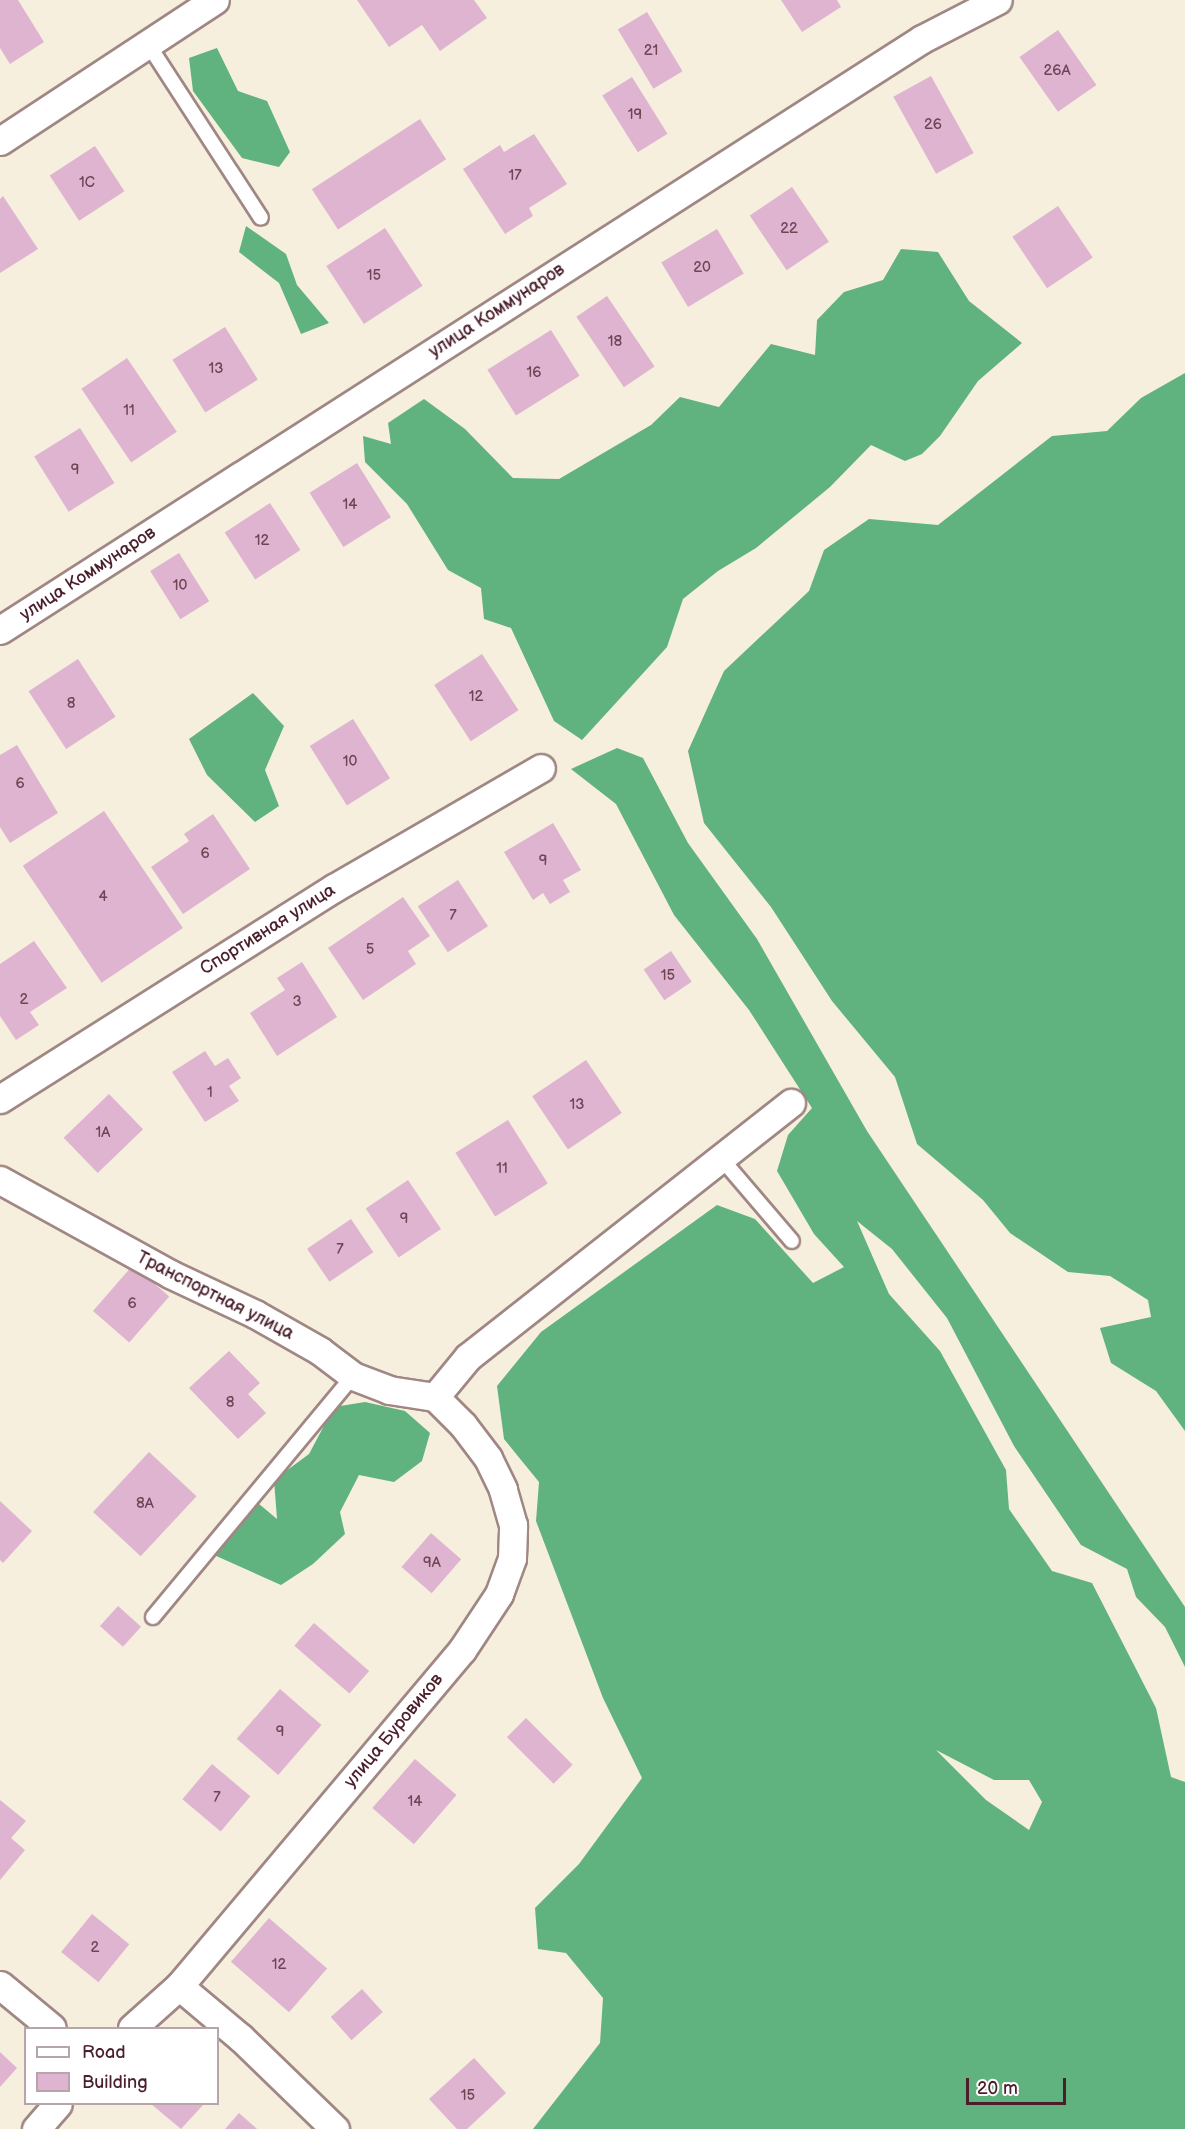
<!DOCTYPE html>
<meta charset="utf-8">
<style>
body{margin:0}
#map{position:relative;width:1185px;height:2129px;overflow:hidden;background:#f6efde;font-family:"Balsamiq Sans",sans-serif}
div>[style]{position:absolute}
[style*='--x']{left:calc(var(--x)*1px);top:calc(var(--y)*1px);width:calc(var(--w)*1px);rotate:calc(var(--a)*1deg)}
.forest>*{inset:0;background:#60b27f}
.building>*{inset:0;background:#dfb4d1;transform-origin:0 0}
.roads{filter:drop-shadow(2px 0 #a08784) drop-shadow(-2px 0 #a08784) drop-shadow(0 2px #a08784) drop-shadow(0 -2px #a08784)}
.lane>*{height:14px;margin:-7px;padding:0 7px;transform-origin:7px;border-radius:7px;background:#fff}
.street>*{height:27px;margin:-13.5px;padding:0 13.5px;transform-origin:13.5px;border-radius:13.5px;background:#fff}
span{translate:-50% -50%;white-space:nowrap;text-align:center;line-height:1.15;-webkit-text-stroke:5px #fff;paint-order:stroke}
.number-label{font-size:15px;color:#6f4454}
.number-label span{-webkit-text-stroke-width:0}
.street-label{font-size:18px;color:#4a1f2b}
.legend{position:absolute;left:24px;top:2027px;width:195px;height:78px;box-sizing:border-box;background:#fff;border:2px solid #b7a5aa;margin:0;padding:8px 10px;list-style:none;font-size:18px;color:#4a1f2b}
.legend li{display:flex;align-items:center;gap:12px;height:30px}
.legend b{width:30px;border:2px solid #b7a5aa}
.scale{position:absolute;left:966px;top:2078px;width:100px;height:27px;box-sizing:border-box;border:3px solid #4a1f2b;border-top:0;padding-left:8px;font-size:18px;line-height:21px;white-space:nowrap;color:#4a1f2b;-webkit-text-stroke:4px #fff;paint-order:stroke}
</style>
<div id="map">
<div class="forest">
<div style="clip-path:polygon(217px 48px,238px 91px,267px 101px,290px 152px,279px 167px,242px 158px,193px 91px,189px 58px)"></div>
<div style="clip-path:polygon(246px 226px,286px 254px,297px 285px,329px 323px,301px 334px,279px 283px,239px 252px)"></div>
<div style="clip-path:polygon(901px 249px,938px 252px,969px 301px,1022px 343px,978px 381px,940px 436px,922px 454px,905px 461px,871px 445px,830px 487px,756px 548px,718px 571px,683px 599px,667px 647px,582px 740px,554px 721px,511px 628px,484px 619px,481px 588px,448px 570px,407px 504px,365px 462px,363px 436px,391px 444px,388px 423px,424px 399px,465px 429px,513px 478px,559px 479px,651px 425px,680px 397px,719px 407px,771px 344px,815px 355px,817px 320px,844px 292px,883px 280px)"></div>
<div style="clip-path:polygon(1185px 373px,1185px 1431px,1156px 1391px,1111px 1363px,1100px 1328px,1151px 1317px,1148px 1300px,1110px 1276px,1068px 1272px,1010px 1233px,983px 1200px,917px 1144px,895px 1077px,832px 1001px,771px 907px,704px 823px,688px 751px,724px 671px,809px 591px,824px 550px,869px 519px,938px 525px,1052px 436px,1107px 431px,1141px 398px)"></div>
<div style="clip-path:polygon(253px 693px,284px 726px,265px 770px,279px 806px,255px 822px,207px 775px,189px 739px)"></div>
<div style="clip-path:polygon(evenodd,617px 748px,643px 758px,688px 843px,757px 939px,867px 1131px,1185px 1607px,1185px 1667px,1165px 1627px,1136px 1597px,1127px 1569px,1081px 1545px,1014px 1446px,947px 1318px,892px 1249px,857px 1221px,889px 1294px,940px 1351px,1006px 1470px,1009px 1509px,1052px 1571px,1092px 1583px,1156px 1708px,1171px 1777px,1185px 1782px,1185px 2129px,533px 2129px,600px 2043px,603px 1998px,566px 1953px,538px 1949px,535px 1908px,579px 1864px,642px 1778px,603px 1698px,536px 1521px,539px 1482px,504px 1439px,497px 1386px,541px 1332px,717px 1205px,755px 1219px,813px 1283px,844px 1267px,814px 1234px,777px 1171px,788px 1135px,812px 1108px,749px 1010px,674px 915px,616px 804px,571px 769px,617px 748px,936px 1750px,994px 1780px,1029px 1780px,1042px 1802px,1029px 1830px,986px 1800px,936px 1750px)"></div>
<div style="clip-path:polygon(365px 1402px,405px 1411px,430px 1433px,422px 1461px,394px 1482px,359px 1475px,340px 1512px,345px 1534px,313px 1564px,281px 1585px,214px 1555px,247px 1494px,277px 1519px,274px 1480px,309px 1454px,334px 1407px)"></div>
</div>
<div class="building">
<div style="clip-path:polygon(0 0,18px 0,44px 42px,10px 64px,0 48px)"></div>
<div style="clip-path:polygon(357px 0,474px 0,487px 18px,440px 51px,422px 25px,389px 47px)"></div>
<div style="clip-path:polygon(781px 0,837px 0,841px 7px,802px 32px)"></div>
<div style="left:647px;top:12px;width:69px;height:34px;rotate:59deg"></div>
<div style="left:1058px;top:30px;width:67px;height:47px;rotate:55deg"></div>
<div style="left:931px;top:76px;width:88px;height:43px;rotate:61deg"></div>
<div style="left:632px;top:77px;width:67px;height:35px;rotate:58deg"></div>
<div style="left:420px;top:119px;width:48px;height:129px;rotate:57deg"></div>
<div style="clip-path:polygon(534px 134px,567px 184px,529px 208px,533px 216px,505px 234px,463px 169px,500px 145px,504px 152px)"></div>
<div style="left:95px;top:146px;width:54px;height:54px;rotate:57deg"></div>
<div style="left:792px;top:187px;width:66px;height:51px;rotate:56deg"></div>
<div style="clip-path:polygon(3px 196px,38px 249px,0 273px,0 199px)"></div>
<div style="left:1058px;top:206px;width:62px;height:55px;rotate:56deg"></div>
<div style="left:385px;top:228px;width:69px;height:70px;rotate:57deg"></div>
<div style="left:717px;top:229px;width:52px;height:65px;rotate:59deg"></div>
<div style="left:607px;top:296px;width:85px;height:37px;rotate:56deg"></div>
<div style="left:225px;top:327px;width:62px;height:62px;rotate:58deg"></div>
<div style="left:551px;top:330px;width:54px;height:75px;rotate:58deg"></div>
<div style="left:127px;top:358px;width:89px;height:55px;rotate:56deg"></div>
<div style="left:80px;top:428px;width:65px;height:54px;rotate:58deg"></div>
<div style="left:357px;top:463px;width:64px;height:56px;rotate:58deg"></div>
<div style="left:270px;top:503px;width:56px;height:54px;rotate:57deg"></div>
<div style="left:179px;top:553px;width:57px;height:34px;rotate:58deg"></div>
<div style="left:482px;top:654px;width:67px;height:57px;rotate:57deg"></div>
<div style="left:78px;top:659px;width:69px;height:59px;rotate:57deg"></div>
<div style="left:353px;top:719px;width:70px;height:51px;rotate:58deg"></div>
<div style="clip-path:polygon(17px 745px,58px 813px,10px 843px,0 827px,0 755px)"></div>
<div style="left:104px;top:811px;width:141px;height:98px;rotate:56deg"></div>
<div style="clip-path:polygon(213px 814px,250px 869px,183px 914px,151px 867px,189px 841px,184px 834px)"></div>
<div style="clip-path:polygon(553px 823px,581px 870px,563px 880px,570px 892px,550px 904px,543px 893px,533px 900px,504px 852px)"></div>
<div style="left:458px;top:880px;width:55px;height:48px;rotate:57deg"></div>
<div style="clip-path:polygon(403px 897px,430px 936px,408px 951px,416px 964px,363px 1000px,328px 948px)"></div>
<div style="clip-path:polygon(34px 941px,67px 988px,30px 1012px,39px 1025px,16px 1040px,0 1016px,0 964px)"></div>
<div style="left:671px;top:951px;width:37px;height:33px;rotate:56deg"></div>
<div style="clip-path:polygon(302px 962px,337px 1017px,277px 1056px,250px 1013px,285px 990px,277px 978px)"></div>
<div style="clip-path:polygon(205px 1051px,215px 1066px,228px 1058px,241px 1078px,229px 1086px,239px 1101px,205px 1122px,172px 1072px)"></div>
<div style="left:586px;top:1060px;width:64px;height:65px;rotate:56deg"></div>
<div style="left:109px;top:1094px;width:49px;height:63px;rotate:46deg"></div>
<div style="left:508px;top:1120px;width:75px;height:62px;rotate:58deg"></div>
<div style="left:408px;top:1180px;width:59px;height:51px;rotate:56deg"></div>
<div style="left:351px;top:1219px;width:40px;height:53px;rotate:56deg"></div>
<div style="left:133px;top:1265px;width:48px;height:61px;rotate:41deg"></div>
<div style="clip-path:polygon(229px 1351px,260px 1383px,248px 1394px,266px 1413px,238px 1439px,189px 1388px)"></div>
<div style="left:149px;top:1452px;width:65px;height:82px;rotate:43deg"></div>
<div style="clip-path:polygon(0 1501px,32px 1531px,3px 1563px,0 1560px)"></div>
<div style="left:431px;top:1533px;width:40px;height:45px;rotate:41deg"></div>
<div style="left:118px;top:1606px;width:31px;height:27px;rotate:42deg"></div>
<div style="left:314px;top:1623px;width:73px;height:30px;rotate:41deg"></div>
<div style="left:280px;top:1689px;width:55px;height:66px;rotate:41deg"></div>
<div style="left:526px;top:1718px;width:66px;height:27px;rotate:45deg"></div>
<div style="left:415px;top:1759px;width:55px;height:65px;rotate:41deg"></div>
<div style="left:212px;top:1764px;width:50px;height:46px;rotate:40deg"></div>
<div style="clip-path:polygon(0 1800px,26px 1821px,11px 1838px,25px 1850px,0 1880px)"></div>
<div style="left:92px;top:1914px;width:48px;height:49px;rotate:39deg"></div>
<div style="left:269px;top:1918px;width:77px;height:58px;rotate:41deg"></div>
<div style="left:362px;top:1989px;width:31px;height:42px;rotate:48deg"></div>
<div style="clip-path:polygon(0 2052px,17px 2068px,0 2087px)"></div>
<div style="clip-path:polygon(474px 2058px,506px 2093px,467px 2129px,457px 2129px,429px 2099px)"></div>
<div style="clip-path:polygon(151px 2104px,204px 2104px,181px 2129px)"></div>
<div style="clip-path:polygon(239px 2113px,257px 2129px,225px 2129px)"></div>
</div>
<div class="roads">
<div class="lane">
<div style="--x:148;--y:44;--w:207;--a:57"></div>
<div style="--x:721;--y:1158;--w:109;--a:49.5"></div>
<div style="--x:153;--y:1617;--w:313;--a:-50.3"></div>
</div>
<div class="street">
<div style="--x:0;--y:141;--w:257;--a:-33.3"></div>
<div style="--x:0;--y:630;--w:1095;--a:-32.66"></div>
<div style="--x:922;--y:39;--w:85;--a:-27.2"></div>
<div style="--x:0;--y:1099;--w:395;--a:-32.3"></div>
<div style="--x:334;--y:888;--w:239;--a:-30.1"></div>
<div style="--x:0;--y:1180;--w:194;--a:28.9"></div>
<div style="--x:170;--y:1274;--w:94;--a:25.2"></div>
<div style="--x:255;--y:1314;--w:75;--a:29.6"></div>
<div style="--x:320;--y:1351;--w:41;--a:37.1"></div>
<div style="--x:353;--y:1376;--w:39;--a:21"></div>
<div style="--x:389;--y:1390;--w:47;--a:8.7"></div>
<div style="--x:435;--y:1397;--w:52;--a:-50.5"></div>
<div style="--x:468;--y:1357;--w:411;--a:-38.2"></div>
<div style="--x:0;--y:1985;--w:67;--a:39.6"></div>
<div style="--x:179;--y:1986;--w:81;--a:40"></div>
<div style="--x:241;--y:2038;--w:131;--a:44.1"></div>
<div style="--x:132;--y:2028;--w:63;--a:-41.8"></div>
<div style="--x:179;--y:1986;--w:439;--a:-49.9"></div>
<div style="--x:462;--y:1650;--w:67;--a:-56.5"></div>
<div style="--x:499;--y:1594;--w:38;--a:-70"></div>
<div style="--x:512;--y:1558;--w:33;--a:-88"></div>
<div style="--x:513;--y:1525;--w:37;--a:-106"></div>
<div style="--x:503;--y:1489;--w:34;--a:-116"></div>
<div style="--x:488;--y:1458;--w:41;--a:-127.1"></div>
<div style="--x:463;--y:1425;--w:40;--a:-135"></div>
<div style="--x:36;--y:2129;--w:33;--a:-49"></div>
</div>
</div>
<div class="number-label">
<span style="left:651px;top:51px">21</span>
<span style="left:1057px;top:71px">26А</span>
<span style="left:635px;top:115px">19</span>
<span style="left:933px;top:125px">26</span>
<span style="left:515px;top:176px">17</span>
<span style="left:87px;top:183px">1С</span>
<span style="left:789px;top:229px">22</span>
<span style="left:702px;top:268px">20</span>
<span style="left:374px;top:276px">15</span>
<span style="left:615px;top:342px">18</span>
<span style="left:216px;top:369px">13</span>
<span style="left:534px;top:373px">16</span>
<span style="left:129px;top:411px">11</span>
<span style="left:75px;top:470px">9</span>
<span style="left:350px;top:505px">14</span>
<span style="left:262px;top:541px">12</span>
<span style="left:180px;top:586px">10</span>
<span style="left:476px;top:697px">12</span>
<span style="left:71px;top:704px">8</span>
<span style="left:350px;top:762px">10</span>
<span style="left:20px;top:784px">6</span>
<span style="left:205px;top:854px">6</span>
<span style="left:543px;top:861px">9</span>
<span style="left:103px;top:897px">4</span>
<span style="left:453px;top:916px">7</span>
<span style="left:370px;top:950px">5</span>
<span style="left:668px;top:976px">15</span>
<span style="left:24px;top:1000px">2</span>
<span style="left:297px;top:1002px">3</span>
<span style="left:210px;top:1093px">1</span>
<span style="left:577px;top:1105px">13</span>
<span style="left:103px;top:1133px">1А</span>
<span style="left:502px;top:1169px">11</span>
<span style="left:404px;top:1219px">9</span>
<span style="left:340px;top:1250px">7</span>
<span style="left:132px;top:1304px">6</span>
<span style="left:230px;top:1403px">8</span>
<span style="left:145px;top:1504px">8А</span>
<span style="left:432px;top:1563px">9А</span>
<span style="left:280px;top:1732px">9</span>
<span style="left:217px;top:1798px">7</span>
<span style="left:415px;top:1802px">14</span>
<span style="left:95px;top:1948px">2</span>
<span style="left:279px;top:1965px">12</span>
<span style="left:468px;top:2096px">15</span>
</div>
<div class="street-label">
<span style="left:497px;top:311px;rotate:-33deg">улица Коммунаров</span>
<span style="left:88px;top:574px;rotate:-33deg">улица Коммунаров</span>
<span style="left:268px;top:930px;rotate:-32deg">Спортивная улица</span>
<span style="left:215px;top:1296px;rotate:27deg">Транспортная улица</span>
<span style="left:394px;top:1731px;rotate:-50deg">улица Буровиков</span>
</div>
<ul class="legend">
<li><b style="height:8px;background:#fff"></b>Road</li>
<li><b style="height:16px;background:#dfb4d1"></b>Building</li>
</ul>
<div class="scale">20 m</div>
</div>
